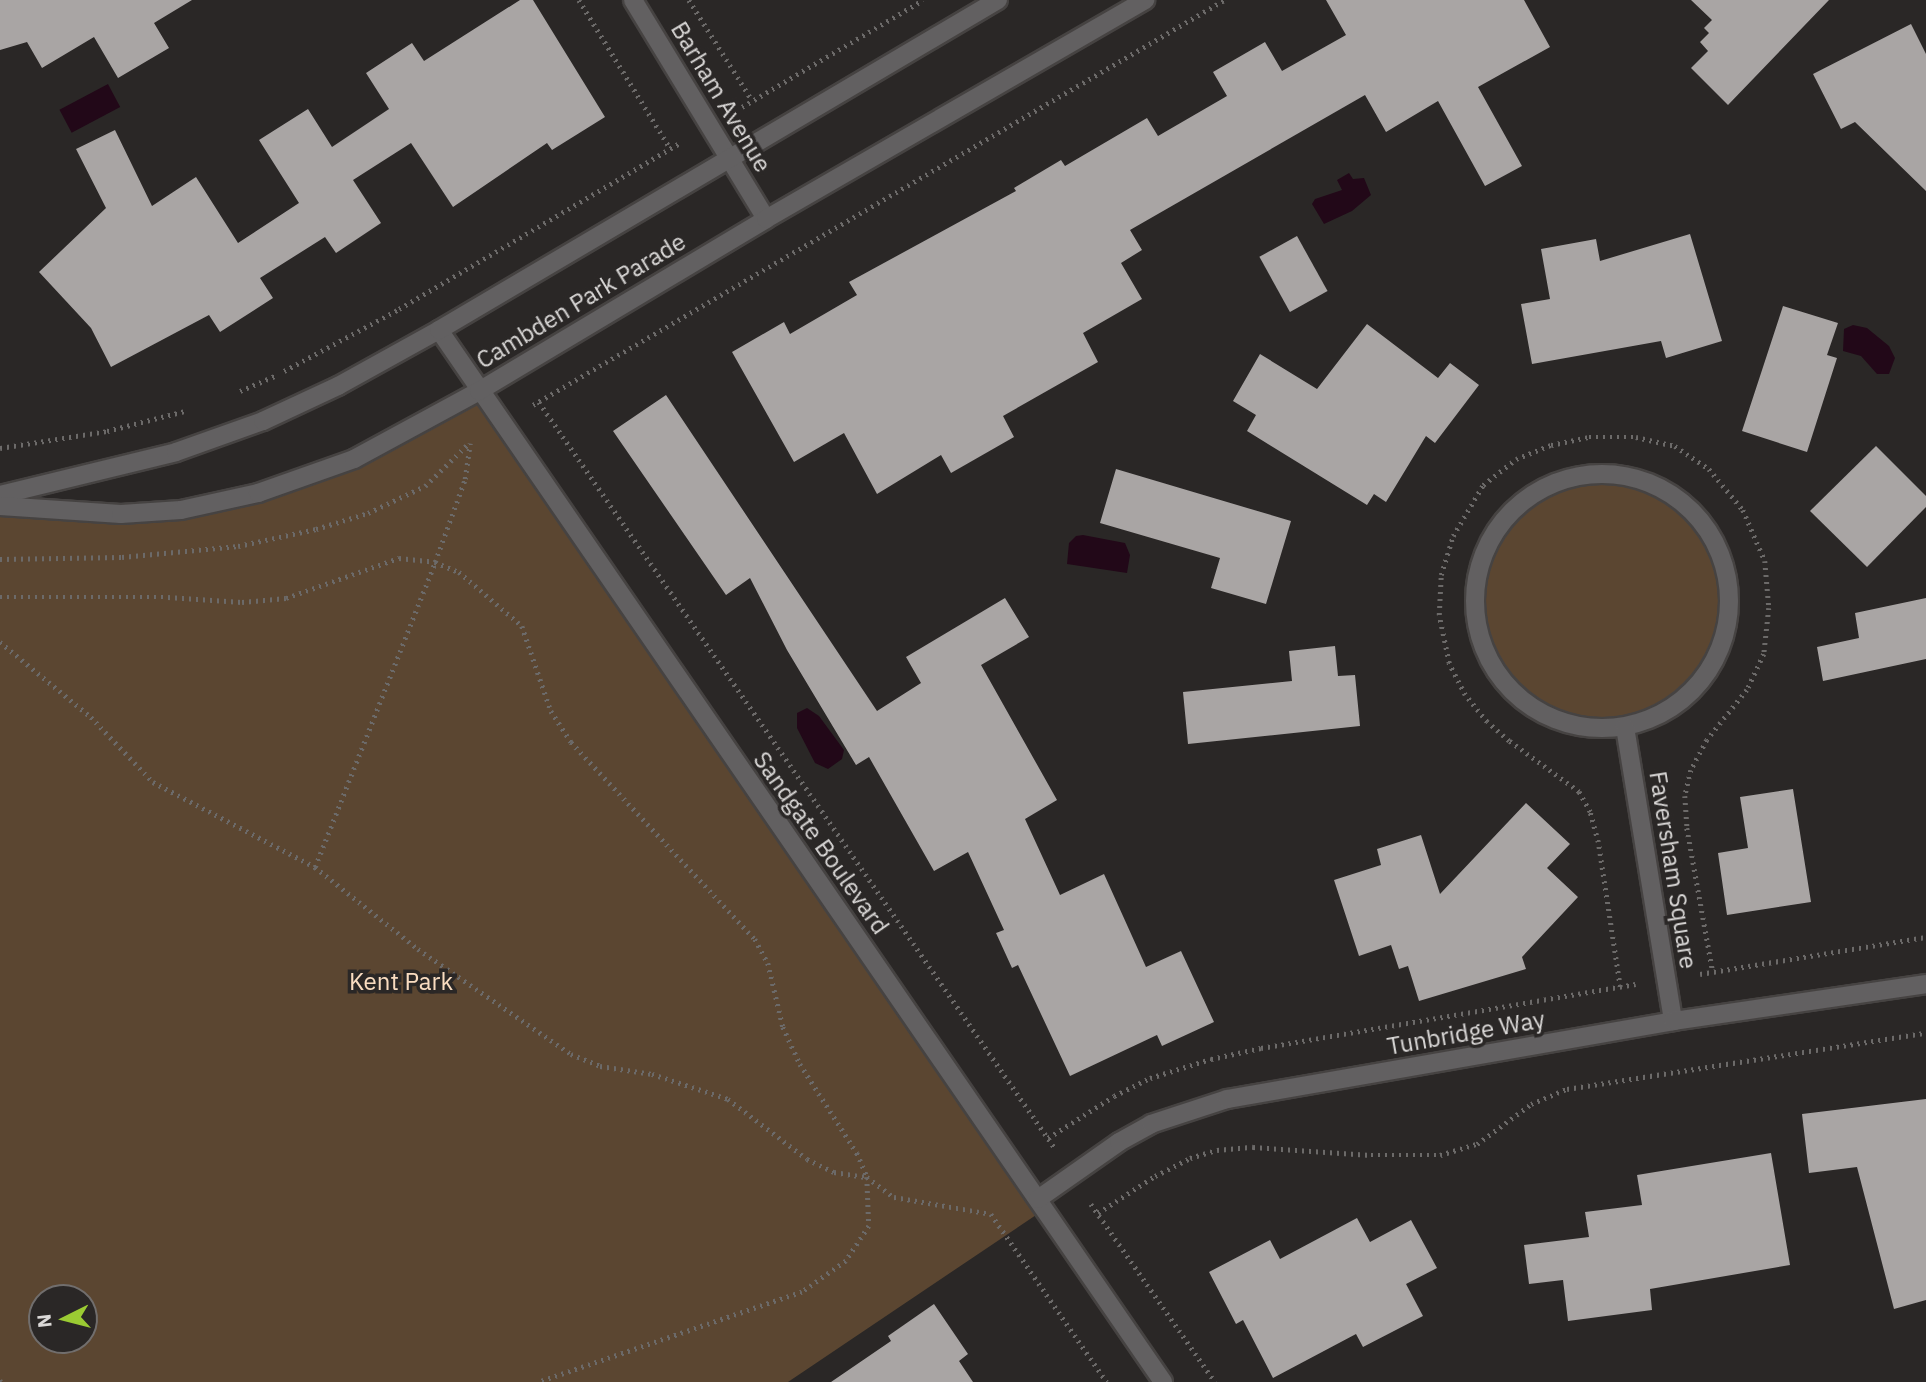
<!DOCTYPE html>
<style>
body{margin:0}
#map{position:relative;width:1926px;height:1382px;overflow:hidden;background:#2a2726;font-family:"IBM Plex Sans",sans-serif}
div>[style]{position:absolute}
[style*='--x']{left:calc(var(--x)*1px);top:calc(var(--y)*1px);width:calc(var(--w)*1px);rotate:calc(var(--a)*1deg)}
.green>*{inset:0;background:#5b4631}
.round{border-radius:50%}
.water>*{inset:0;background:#220818;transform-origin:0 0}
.building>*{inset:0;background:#a9a5a4;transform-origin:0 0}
.path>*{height:4.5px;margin-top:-2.25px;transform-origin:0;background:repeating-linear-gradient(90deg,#6c6a69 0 2px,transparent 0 7px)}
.roads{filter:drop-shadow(2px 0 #464342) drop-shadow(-2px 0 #464342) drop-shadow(0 2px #464342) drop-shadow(0 -2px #464342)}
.minor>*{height:18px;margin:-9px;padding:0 9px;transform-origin:9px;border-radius:9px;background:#626061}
.minor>.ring{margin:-9px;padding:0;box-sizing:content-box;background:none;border:18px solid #626061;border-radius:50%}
span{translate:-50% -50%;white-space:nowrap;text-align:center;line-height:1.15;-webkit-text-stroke:7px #2a2726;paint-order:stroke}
.street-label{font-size:24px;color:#dbd9d8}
.park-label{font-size:24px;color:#f9dcc0}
.north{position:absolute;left:28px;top:1284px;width:70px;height:70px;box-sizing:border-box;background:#2a2726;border:2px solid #716e6d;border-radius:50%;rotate:264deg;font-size:19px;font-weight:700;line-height:28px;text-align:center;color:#dbd9d8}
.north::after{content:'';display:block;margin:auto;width:24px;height:32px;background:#9bcb33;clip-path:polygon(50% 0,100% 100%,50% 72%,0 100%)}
</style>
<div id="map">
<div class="green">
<div style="clip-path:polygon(evenodd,479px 391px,1045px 1209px,788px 1382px,0 1382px,0 506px,121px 514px,307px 478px,479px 391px,42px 1298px,84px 1298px,84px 1340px,42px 1340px,42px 1298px)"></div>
<div class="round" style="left:1474px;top:474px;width:254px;height:254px"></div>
</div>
<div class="water">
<div style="left:108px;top:84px;width:26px;height:55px;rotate:62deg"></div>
<div style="clip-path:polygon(1349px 173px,1353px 179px,1364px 178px,1371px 195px,1352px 211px,1324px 224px,1312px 204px,1315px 199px,1342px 190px,1337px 180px)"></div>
<div style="clip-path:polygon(1853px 325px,1867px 328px,1889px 346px,1895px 358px,1889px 374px,1877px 374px,1861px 356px,1843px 351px,1844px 329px)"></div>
<div style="clip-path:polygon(1083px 535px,1125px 543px,1130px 555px,1127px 573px,1067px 564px,1069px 543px,1076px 536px)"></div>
<div style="clip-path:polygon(807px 708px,819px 716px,844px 750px,842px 759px,828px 769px,815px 763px,797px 728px,797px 713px)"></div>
</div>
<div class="building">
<div style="clip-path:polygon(0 0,192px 0,154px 23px,169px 48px,118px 78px,94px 37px,42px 68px,27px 42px,0 50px)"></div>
<div style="clip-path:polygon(520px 0,533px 0,605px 117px,552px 150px,547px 143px,453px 207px,411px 143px,353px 180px,381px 223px,336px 253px,325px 237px,260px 278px,273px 298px,220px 332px,209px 315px,111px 367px,91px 328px,39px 272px,106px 208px,76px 149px,115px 130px,152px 206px,196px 177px,238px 243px,299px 203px,259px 140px,308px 109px,332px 147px,389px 109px,366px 73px,412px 43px,424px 61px)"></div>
<div style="clip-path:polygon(1326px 0,1524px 0,1550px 47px,1478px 87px,1522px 166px,1485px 186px,1438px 101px,1386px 132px,1365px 95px,1130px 230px,1142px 250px,1121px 263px,1142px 299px,1083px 333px,1098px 362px,1003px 416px,1014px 437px,951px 473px,941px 455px,877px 494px,844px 433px,794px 462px,732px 352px,784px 322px,790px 334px,857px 295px,849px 282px,1016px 191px,1014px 188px,1061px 160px,1065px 166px,1147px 118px,1158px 136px,1227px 96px,1213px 72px,1265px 42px,1282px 71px,1346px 35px)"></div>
<div style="clip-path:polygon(1691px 0,1829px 0,1728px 105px,1691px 68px,1708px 51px,1700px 42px,1709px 33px,1704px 28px,1712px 20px)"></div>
<div style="clip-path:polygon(1911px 24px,1926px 54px,1926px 191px,1855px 122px,1841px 129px,1813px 74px)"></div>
<div style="clip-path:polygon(1690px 234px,1722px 341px,1666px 358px,1661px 341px,1532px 364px,1521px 304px,1550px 299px,1541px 249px,1596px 239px,1600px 261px)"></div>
<div style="left:1297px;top:236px;width:63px;height:43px;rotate:61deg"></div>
<div style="clip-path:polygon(1783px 306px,1838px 323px,1827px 355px,1837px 358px,1807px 452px,1742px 431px)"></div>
<div style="clip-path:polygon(1367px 324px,1438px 378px,1450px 363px,1479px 385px,1435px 443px,1426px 436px,1386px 502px,1374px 494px,1367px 505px,1247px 431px,1256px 415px,1233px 401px,1260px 354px,1317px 389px)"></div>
<div style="clip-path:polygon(666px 395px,877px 711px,921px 683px,906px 657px,1005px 598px,1029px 637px,981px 665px,1057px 800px,1025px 819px,1060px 895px,1104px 874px,1146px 967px,1181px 951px,1214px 1022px,1162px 1046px,1157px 1035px,1070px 1076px,1018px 965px,1012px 968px,996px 933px,1004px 930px,968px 852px,934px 871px,869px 757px,856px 765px,787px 650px,750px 578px,726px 595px,613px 431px)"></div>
<div style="clip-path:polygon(1876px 446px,1926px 496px,1926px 507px,1867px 567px,1810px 511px)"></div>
<div style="clip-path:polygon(1116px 469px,1291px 521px,1266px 604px,1211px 588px,1220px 558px,1100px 523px)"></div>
<div style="clip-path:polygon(1926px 598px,1926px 659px,1823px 681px,1817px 647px,1859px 638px,1855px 613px)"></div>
<div style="clip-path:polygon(1335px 646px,1338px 676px,1355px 675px,1360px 726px,1188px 744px,1183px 692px,1292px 681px,1289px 651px)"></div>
<div style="clip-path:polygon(1793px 789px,1811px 902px,1727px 915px,1718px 853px,1748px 848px,1740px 797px)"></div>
<div style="clip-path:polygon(1526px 803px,1570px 844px,1547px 868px,1578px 897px,1522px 957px,1526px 969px,1419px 1001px,1408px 966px,1399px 969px,1391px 945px,1359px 956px,1334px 880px,1381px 865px,1377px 849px,1421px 835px,1440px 894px)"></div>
<div style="clip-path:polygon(1926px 1099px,1926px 1300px,1894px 1309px,1857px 1167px,1809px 1173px,1802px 1114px)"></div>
<div style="clip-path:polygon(1771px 1153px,1790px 1265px,1650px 1289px,1652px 1310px,1568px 1321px,1563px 1280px,1529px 1284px,1524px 1245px,1589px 1237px,1585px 1212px,1642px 1205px,1637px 1175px)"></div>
<div style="clip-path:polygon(1357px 1218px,1370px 1242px,1411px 1220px,1437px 1268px,1406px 1284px,1423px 1316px,1363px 1347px,1356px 1334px,1273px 1378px,1243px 1320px,1236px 1324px,1209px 1272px,1270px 1240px,1280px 1259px)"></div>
<div style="clip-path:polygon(934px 1304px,968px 1354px,959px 1361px,973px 1382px,831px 1382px,891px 1341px,888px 1336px)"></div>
</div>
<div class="path">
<div style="--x:579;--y:0;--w:174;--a:58.4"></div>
<div style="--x:689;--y:0;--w:118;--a:57.8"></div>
<div style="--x:742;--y:107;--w:210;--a:-30.6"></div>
<div style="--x:284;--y:371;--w:131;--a:-28.3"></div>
<div style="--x:399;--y:309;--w:328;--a:-30.6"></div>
<div style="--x:240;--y:391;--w:40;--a:-23.4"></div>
<div style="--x:539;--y:402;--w:906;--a:55.34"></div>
<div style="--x:533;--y:405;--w:801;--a:-30.37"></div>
<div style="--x:0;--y:448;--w:108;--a:-9"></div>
<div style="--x:107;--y:431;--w:81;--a:-14.4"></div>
<div style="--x:0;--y:559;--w:122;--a:-0.9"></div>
<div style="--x:122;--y:557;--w:117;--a:-5.4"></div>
<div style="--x:238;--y:546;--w:80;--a:-12.3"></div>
<div style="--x:316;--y:529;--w:54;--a:-17.1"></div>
<div style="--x:368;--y:513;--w:63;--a:-25.3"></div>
<div style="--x:425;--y:486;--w:62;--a:-44.3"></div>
<div style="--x:0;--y:597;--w:168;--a:0"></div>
<div style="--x:168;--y:597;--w:74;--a:3.9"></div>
<div style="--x:242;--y:602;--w:44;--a:-5.2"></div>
<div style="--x:286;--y:598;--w:120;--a:-19.5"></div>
<div style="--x:399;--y:558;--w:36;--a:6"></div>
<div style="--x:435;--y:562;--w:88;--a:-70.1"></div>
<div style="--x:465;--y:479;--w:36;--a:-82"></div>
<div style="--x:0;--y:642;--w:118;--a:39.5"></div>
<div style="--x:91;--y:717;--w:90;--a:46.4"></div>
<div style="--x:153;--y:782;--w:183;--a:27.7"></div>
<div style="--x:315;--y:867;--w:328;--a:-68.5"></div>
<div style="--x:435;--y:562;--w:26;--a:23"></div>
<div style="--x:459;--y:572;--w:83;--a:40.6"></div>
<div style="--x:522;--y:626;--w:90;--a:71.2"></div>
<div style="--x:551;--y:711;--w:37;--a:57"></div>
<div style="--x:571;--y:742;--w:270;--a:47"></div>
<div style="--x:755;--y:939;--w:27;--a:62"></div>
<div style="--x:768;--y:963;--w:66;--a:76.8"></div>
<div style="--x:783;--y:1027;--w:41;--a:65.3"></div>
<div style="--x:800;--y:1064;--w:106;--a:57.4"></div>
<div style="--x:857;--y:1153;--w:26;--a:67"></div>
<div style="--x:867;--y:1177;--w:49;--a:87.7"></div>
<div style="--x:869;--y:1226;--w:42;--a:123.3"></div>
<div style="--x:846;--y:1261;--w:54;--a:144.8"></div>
<div style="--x:802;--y:1292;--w:278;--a:161.1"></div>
<div style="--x:315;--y:867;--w:132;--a:38.5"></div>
<div style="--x:418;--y:949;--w:186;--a:34.5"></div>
<div style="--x:571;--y:1054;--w:31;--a:22"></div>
<div style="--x:600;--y:1066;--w:53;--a:8.7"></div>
<div style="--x:652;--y:1074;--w:80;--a:18.2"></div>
<div style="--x:728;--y:1099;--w:99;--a:37.2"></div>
<div style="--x:807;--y:1159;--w:30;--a:26"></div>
<div style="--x:834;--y:1172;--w:33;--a:9"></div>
<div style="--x:867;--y:1177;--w:34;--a:37"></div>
<div style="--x:894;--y:1197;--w:98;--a:9.9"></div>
<div style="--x:991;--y:1214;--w:204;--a:55.4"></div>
<div style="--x:1700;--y:974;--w:229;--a:-9.3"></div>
<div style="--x:1620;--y:987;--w:147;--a:-98.6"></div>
<div style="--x:1598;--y:842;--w:31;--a:-105"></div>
<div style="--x:1590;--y:812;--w:23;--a:-119"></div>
<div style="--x:1579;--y:792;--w:87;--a:-143.9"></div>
<div style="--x:1509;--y:741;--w:29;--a:-139"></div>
<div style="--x:1487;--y:722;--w:35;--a:-129"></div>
<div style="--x:1465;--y:695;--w:36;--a:-117"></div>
<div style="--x:1449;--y:663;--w:49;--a:-101.8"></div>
<div style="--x:1439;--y:615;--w:40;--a:-87.1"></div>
<div style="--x:1441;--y:575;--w:41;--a:-72.9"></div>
<div style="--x:1453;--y:536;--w:59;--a:-59.5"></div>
<div style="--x:1483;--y:485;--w:42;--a:-38.2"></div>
<div style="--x:1516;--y:459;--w:38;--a:-22"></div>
<div style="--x:1551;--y:445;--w:39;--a:-12"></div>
<div style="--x:1589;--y:437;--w:47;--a:0"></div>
<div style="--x:1636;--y:437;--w:40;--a:13"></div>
<div style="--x:1675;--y:446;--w:41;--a:34.1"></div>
<div style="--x:1709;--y:469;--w:53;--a:50.3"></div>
<div style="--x:1743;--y:510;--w:56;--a:66.7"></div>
<div style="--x:1765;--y:561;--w:47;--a:85.1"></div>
<div style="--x:1769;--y:608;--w:46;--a:96.2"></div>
<div style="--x:1764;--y:654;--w:40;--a:115"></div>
<div style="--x:1747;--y:690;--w:64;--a:128.7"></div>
<div style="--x:1707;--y:740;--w:34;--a:118"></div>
<div style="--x:1691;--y:770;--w:27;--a:103"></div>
<div style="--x:1685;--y:796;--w:32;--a:86"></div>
<div style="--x:1687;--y:828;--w:146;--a:79.8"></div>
<div style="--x:1048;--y:1138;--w:78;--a:-32.5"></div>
<div style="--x:1114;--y:1096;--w:40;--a:-26.6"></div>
<div style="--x:1150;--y:1078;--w:64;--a:-17.3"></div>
<div style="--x:1211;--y:1059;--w:51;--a:-12.4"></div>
<div style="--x:1261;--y:1048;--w:380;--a:-9.7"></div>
<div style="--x:1091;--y:1204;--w:217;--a:55.1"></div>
<div style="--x:1098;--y:1213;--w:68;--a:-33"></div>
<div style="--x:1155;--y:1176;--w:39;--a:-27"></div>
<div style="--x:1190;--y:1158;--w:28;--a:-17"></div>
<div style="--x:1217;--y:1150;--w:36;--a:-5"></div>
<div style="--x:1253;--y:1147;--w:118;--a:3.9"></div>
<div style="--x:1371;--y:1155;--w:69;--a:0"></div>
<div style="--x:1440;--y:1155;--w:39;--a:-17"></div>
<div style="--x:1477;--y:1144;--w:67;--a:-36.5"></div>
<div style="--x:1531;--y:1104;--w:39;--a:-23"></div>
<div style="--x:1567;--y:1089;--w:363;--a:-8.9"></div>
<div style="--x:0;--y:1380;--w:2;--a:63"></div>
</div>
<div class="roads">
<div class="minor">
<div style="--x:633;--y:0;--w:256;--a:58.7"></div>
<div style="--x:439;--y:330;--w:1277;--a:55.46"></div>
<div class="ring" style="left:1475px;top:474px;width:236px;height:236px"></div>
<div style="--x:0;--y:495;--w:181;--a:-13.7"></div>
<div style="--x:176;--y:452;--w:92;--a:-19.6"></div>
<div style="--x:263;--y:421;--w:83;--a:-25"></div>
<div style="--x:338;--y:386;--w:115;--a:-29"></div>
<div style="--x:439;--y:330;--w:649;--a:-30.56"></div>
<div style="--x:0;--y:506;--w:121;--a:3.8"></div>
<div style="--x:121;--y:514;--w:60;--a:-3.8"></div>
<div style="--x:181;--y:510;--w:79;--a:-12.4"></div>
<div style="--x:258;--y:493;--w:102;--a:-19.5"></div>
<div style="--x:354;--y:459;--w:142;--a:-28.5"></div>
<div style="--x:479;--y:391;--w:335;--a:-30.9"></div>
<div style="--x:766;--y:219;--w:438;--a:-30"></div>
<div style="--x:1625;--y:727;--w:298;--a:80.7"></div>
<div style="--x:1038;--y:1199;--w:99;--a:-35.1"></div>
<div style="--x:1119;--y:1142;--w:37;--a:-29"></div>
<div style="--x:1151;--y:1124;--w:80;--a:-18.2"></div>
<div style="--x:1227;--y:1099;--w:453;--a:-9.9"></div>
<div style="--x:1673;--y:1021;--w:256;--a:-8.3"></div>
</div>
</div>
<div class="street-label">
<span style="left:721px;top:97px;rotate:59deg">Barham Avenue</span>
<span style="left:581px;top:301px;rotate:-31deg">Cambden Park Parade</span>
<span style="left:821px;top:843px;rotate:55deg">Sandgate Boulevard</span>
<span style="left:1673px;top:870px;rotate:81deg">Faversham Square</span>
<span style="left:1466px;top:1033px;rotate:-10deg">Tunbridge Way</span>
</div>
<div class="park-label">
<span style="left:401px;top:982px">Kent Park</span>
</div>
<div class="north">N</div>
</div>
